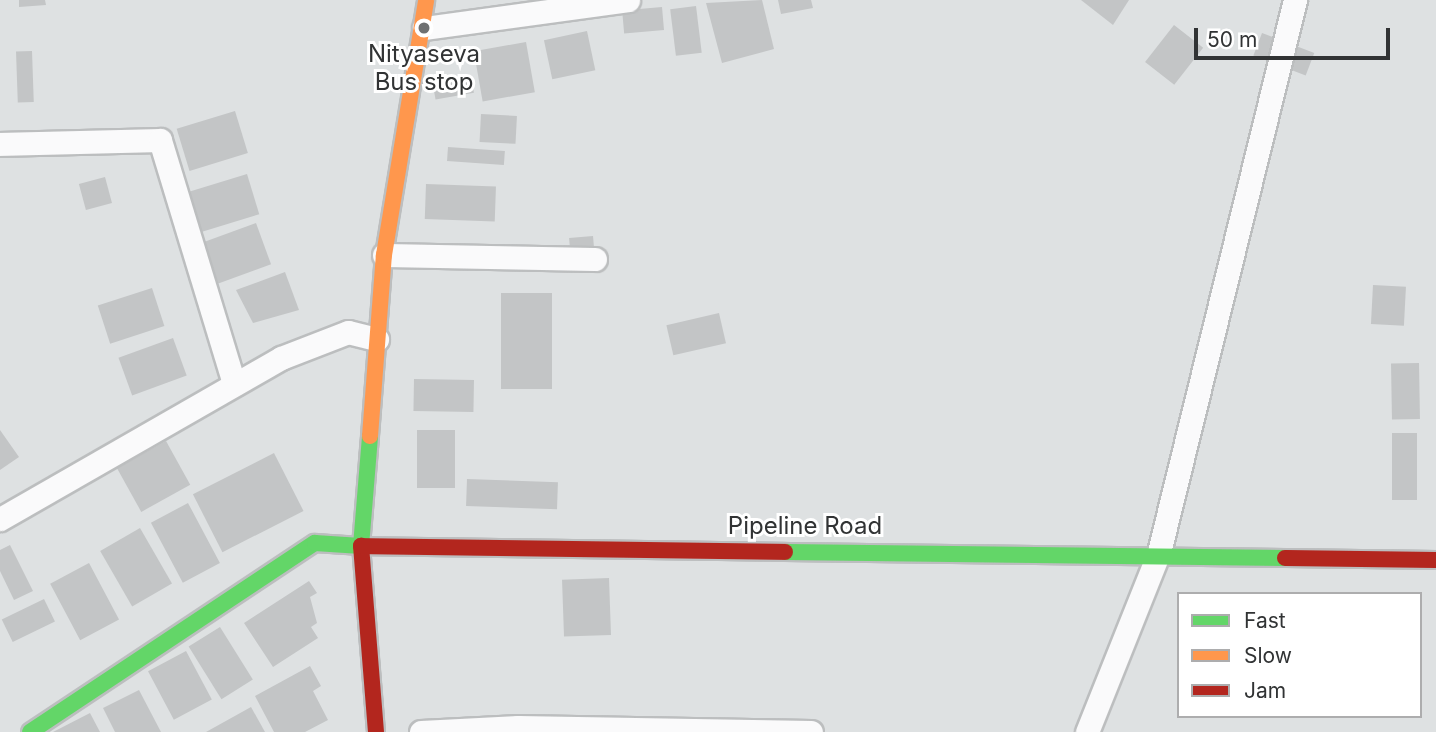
<!DOCTYPE html>
<style>
body{margin:0}
#map{position:relative;width:1436px;height:732px;overflow:hidden;background:#dee1e2;font-family:Inter,sans-serif}
div>[style]{position:absolute}
[style*='--x']{left:calc(var(--x)*1px);top:calc(var(--y)*1px);width:calc(var(--w)*1px);rotate:calc(var(--a)*1deg)}
.building>*{inset:0;background:#c3c5c6;transform-origin:0 0}
.roads{filter:drop-shadow(2px 0 #bcbebf) drop-shadow(-2px 0 #bcbebf) drop-shadow(0 2px #bcbebf) drop-shadow(0 -2px #bcbebf)}
.street>*{height:23px;margin:-11.5px;padding:0 11.5px;transform-origin:11.5px;border-radius:11.5px;background:#fafafb}
.fast>*{height:16px;margin:-8px;padding:0 8px;transform-origin:8px;border-radius:8px;background:#63d668}
.slow>*{height:16px;margin:-8px;padding:0 8px;transform-origin:8px;border-radius:8px;background:#ff974d}
.jam>*{height:16px;margin:-8px;padding:0 8px;transform-origin:8px;border-radius:8px;background:#b3261e}
.dots>*{width:19px;height:19px;translate:-50% -50%;box-sizing:border-box;border:4px solid #fff;border-radius:50%}
span{translate:-50% -50%;white-space:nowrap;text-align:center;line-height:1.15;-webkit-text-stroke:6px #fff;paint-order:stroke}
.poi-label{font-size:24px;color:#313334}
.street-label{font-size:24px;color:#313334}
.legend{position:absolute;left:1177px;top:592px;width:245px;height:126px;box-sizing:border-box;background:#fff;border:2px solid #adadae;margin:0;padding:9px 12px;list-style:none;font-size:21px;color:#313334}
.legend li{display:flex;align-items:center;gap:14px;height:35px}
.legend b{width:35px;border:2px solid #adadae}
.scale{position:absolute;left:1194px;top:28px;width:196px;height:32px;box-sizing:border-box;border:4px solid #313334;border-top:0;padding-left:9px;font-size:21px;line-height:24px;white-space:nowrap;color:#313334;-webkit-text-stroke:5px #fff;paint-order:stroke}
</style>
<div id="map">
<div class="building">
<div style="clip-path:polygon(19px 0,45px 0,46px 5px,19px 7px)"></div>
<div style="clip-path:polygon(762px 0,774px 49px,722px 63px,706px 3px)"></div>
<div style="clip-path:polygon(778px 0,811px 0,813px 8px,781px 14px)"></div>
<div style="clip-path:polygon(1081px 0,1129px 0,1113px 25px)"></div>
<div style="left:696px;top:6px;width:47px;height:26px;rotate:83deg"></div>
<div style="left:662px;top:7px;width:23px;height:40px;rotate:85deg"></div>
<div style="left:1174px;top:25px;width:37px;height:47px;rotate:38deg"></div>
<div style="left:587px;top:31px;width:40px;height:44px;rotate:78deg"></div>
<div style="left:1262px;top:33px;width:56px;height:24px;rotate:21deg"></div>
<div style="left:526px;top:42px;width:51px;height:53px;rotate:80deg"></div>
<div style="left:32px;top:51px;width:51px;height:16px;rotate:88deg"></div>
<div style="left:471px;top:76px;width:17px;height:39px;rotate:80deg"></div>
<div style="left:235px;top:111px;width:44px;height:61px;rotate:73deg"></div>
<div style="left:481px;top:114px;width:36px;height:28px;rotate:3deg"></div>
<div style="left:448px;top:147px;width:57px;height:14px;rotate:4deg"></div>
<div style="left:247px;top:174px;width:42px;height:64px;rotate:73deg"></div>
<div style="left:105px;top:177px;width:27px;height:27px;rotate:75deg"></div>
<div style="left:426px;top:184px;width:70px;height:35px;rotate:2deg"></div>
<div style="left:256px;top:223px;width:44px;height:59px;rotate:70deg"></div>
<div style="left:593px;top:236px;width:23px;height:24px;rotate:85deg"></div>
<div style="clip-path:polygon(285px 272px,299px 310px,253px 323px,236px 290px)"></div>
<div style="left:1373px;top:285px;width:33px;height:39px;rotate:3deg"></div>
<div style="left:152px;top:288px;width:40px;height:57px;rotate:72deg"></div>
<div style="left:501px;top:293px;width:51px;height:96px"></div>
<div style="left:719px;top:313px;width:31px;height:54px;rotate:77deg"></div>
<div style="left:173px;top:338px;width:40px;height:58px;rotate:70deg"></div>
<div style="left:1419px;top:363px;width:56px;height:28px;rotate:89deg"></div>
<div style="left:414px;top:379px;width:60px;height:32px;rotate:1deg"></div>
<div style="clip-path:polygon(0 430px,19px 457px,0 470px)"></div>
<div style="left:417px;top:430px;width:38px;height:58px"></div>
<div style="left:1417px;top:433px;width:67px;height:25px;rotate:90deg"></div>
<div style="left:166px;top:441px;width:50px;height:56px;rotate:61deg"></div>
<div style="left:274px;top:453px;width:65px;height:91px;rotate:63deg"></div>
<div style="left:467px;top:479px;width:91px;height:27px;rotate:2deg"></div>
<div style="left:188px;top:503px;width:68px;height:42px;rotate:62deg"></div>
<div style="left:140px;top:528px;width:64px;height:46px;rotate:60deg"></div>
<div style="clip-path:polygon(10px 545px,33px 591px,14px 600px,0 571px,0 550px)"></div>
<div style="left:89px;top:563px;width:64px;height:44px;rotate:62deg"></div>
<div style="left:609px;top:578px;width:57px;height:47px;rotate:88deg"></div>
<div style="clip-path:polygon(309px 581px,317px 593px,310px 597px,317px 623px,311px 627px,318px 638px,273px 667px,244px 623px)"></div>
<div style="left:44px;top:599px;width:25px;height:47px;rotate:64deg"></div>
<div style="left:220px;top:627px;width:62px;height:37px;rotate:58deg"></div>
<div style="left:186px;top:651px;width:55px;height:43px;rotate:62deg"></div>
<div style="clip-path:polygon(310px 666px,321px 686px,313px 691px,328px 720px,305px 732px,274px 732px,255px 696px)"></div>
<div style="clip-path:polygon(139px 690px,161px 732px,115px 732px,103px 708px)"></div>
<div style="clip-path:polygon(251px 707px,265px 732px,206px 732px)"></div>
<div style="clip-path:polygon(90px 713px,100px 732px,53px 732px)"></div>
</div>
<div class="roads">
<div class="street">
<div style="--x:424;--y:28;--w:206;--a:-7.8"></div>
<div style="--x:0;--y:144;--w:160;--a:-1.4"></div>
<div style="--x:160;--y:140;--w:255;--a:73.1"></div>
<div style="--x:384;--y:255;--w:211;--a:1.1"></div>
<div style="--x:0;--y:519;--w:324;--a:-29.8"></div>
<div style="--x:281;--y:358;--w:72;--a:-21.2"></div>
<div style="--x:348;--y:332;--w:30;--a:14"></div>
<div style="--x:421;--y:732;--w:97;--a:-3"></div>
<div style="--x:518;--y:727;--w:293;--a:1"></div>
<div style="--x:1087;--y:732;--w:194;--a:-68.2"></div>
<div style="--x:1159;--y:552;--w:569;--a:-76.16"></div>
</div>
<div class="fast">
<div style="--x:785;--y:552;--w:500;--a:0.69"></div>
<div style="--x:30;--y:732;--w:342;--a:-33.6"></div>
<div style="--x:315;--y:543;--w:46;--a:3.7"></div>
<div style="--x:361;--y:546;--w:110;--a:-85.3"></div>
</div>
<div class="slow">
<div style="--x:370;--y:436;--w:182;--a:-85.6"></div>
<div style="--x:384;--y:255;--w:258;--a:-80.6"></div>
</div>
<div class="jam">
<div style="--x:1285;--y:558;--w:151;--a:0.8"></div>
<div style="--x:376;--y:732;--w:187;--a:-94.6"></div>
<div style="--x:361;--y:546;--w:424;--a:0.8"></div>
</div>
</div>
<div class="dots">
<div style="left:424px;top:28px;background:#6e7071"></div>
</div>
<div class="poi-label">
<span style="left:424px;top:68px">Nityaseva<br>Bus stop</span>
</div>
<div class="street-label">
<span style="left:805px;top:526px">Pipeline Road</span>
</div>
<ul class="legend">
<li><b style="height:9px;background:#63d668"></b>Fast</li>
<li><b style="height:9px;background:#ff974d"></b>Slow</li>
<li><b style="height:9px;background:#b3261e"></b>Jam</li>
</ul>
<div class="scale">50 m</div>
</div>
